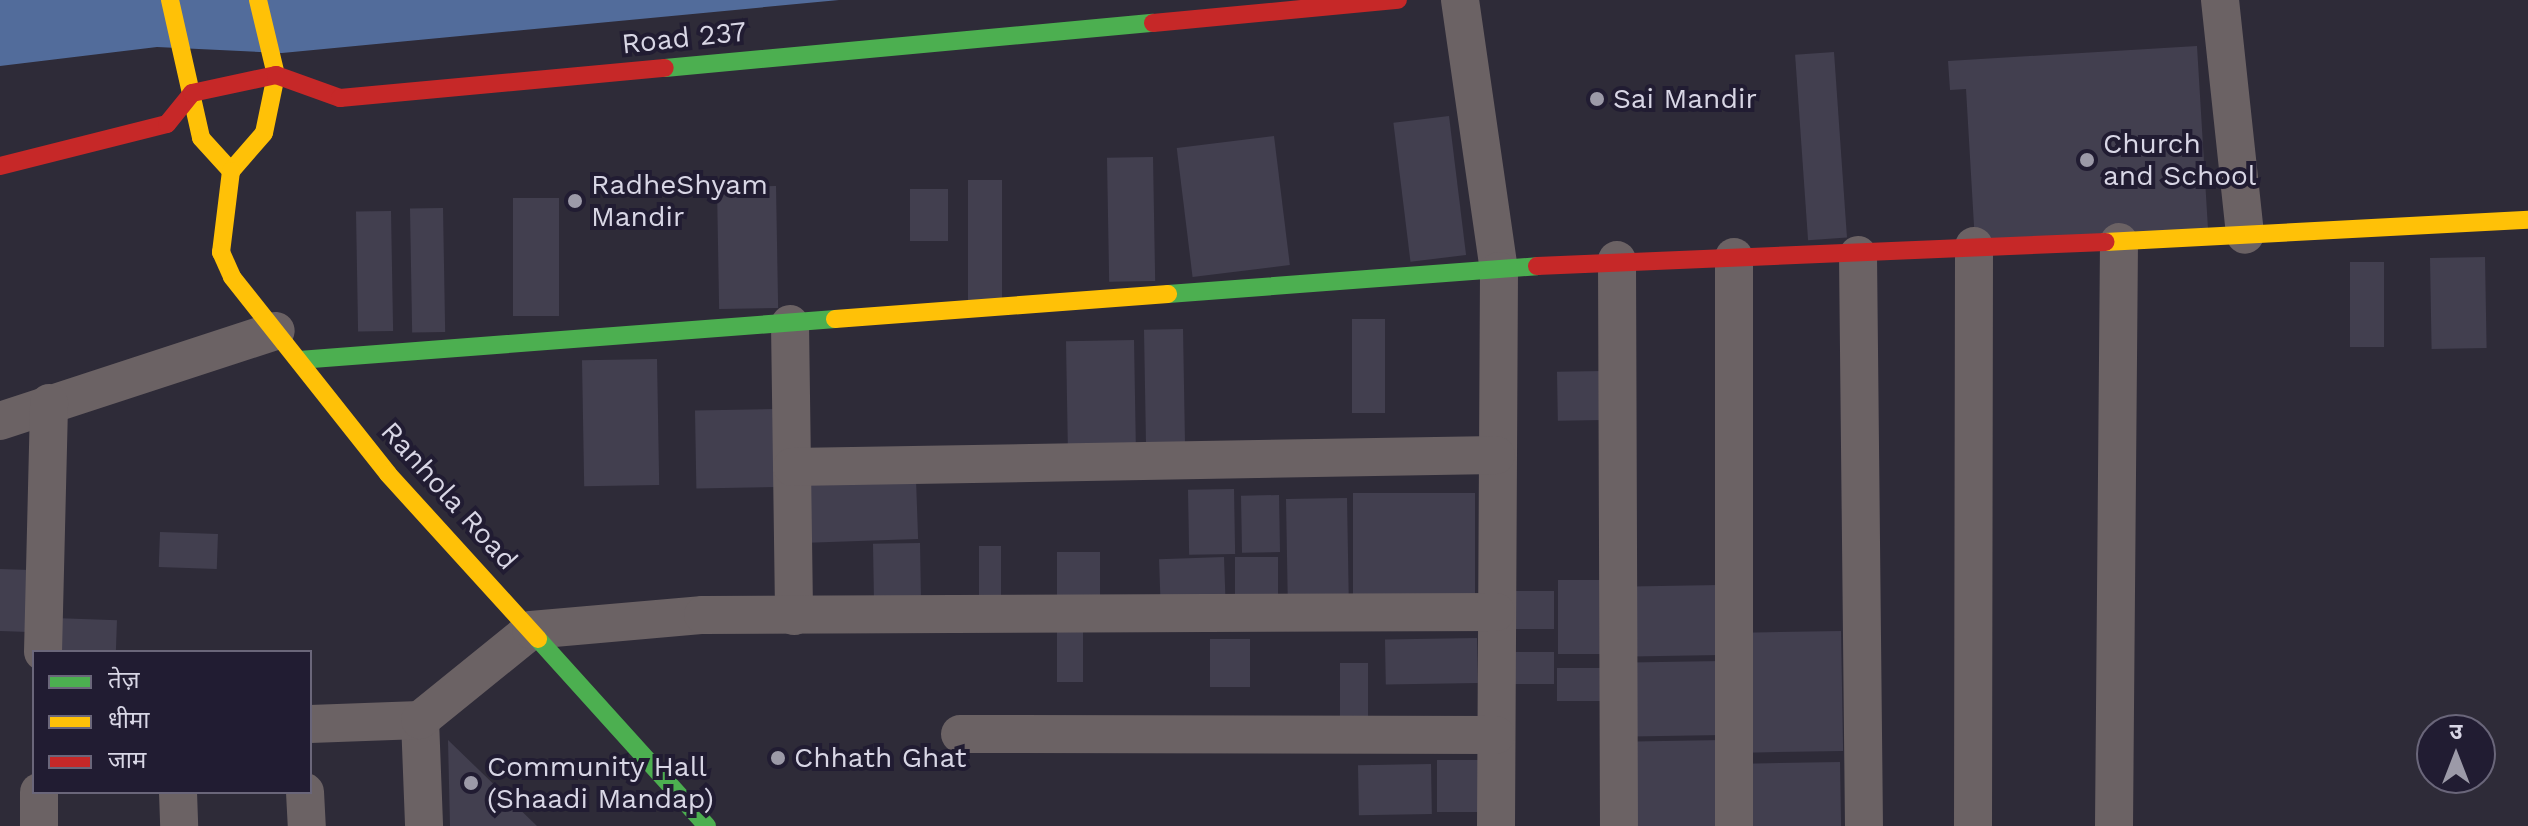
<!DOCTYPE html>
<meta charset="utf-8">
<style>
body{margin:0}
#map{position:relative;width:2528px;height:826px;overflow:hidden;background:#2e2b38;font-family:"Work Sans","Noto Sans Devanagari",sans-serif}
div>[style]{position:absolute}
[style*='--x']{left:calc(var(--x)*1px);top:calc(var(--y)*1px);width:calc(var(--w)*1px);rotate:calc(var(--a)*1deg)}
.water>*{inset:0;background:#526c9b}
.building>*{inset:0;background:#423f4f;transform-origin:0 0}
.street>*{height:38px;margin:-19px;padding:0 19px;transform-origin:19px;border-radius:19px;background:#6b6264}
.fast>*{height:18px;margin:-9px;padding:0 9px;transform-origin:9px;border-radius:9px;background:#4caf50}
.slow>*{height:18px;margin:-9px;padding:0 9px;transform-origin:9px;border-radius:9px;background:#ffc107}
.jam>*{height:18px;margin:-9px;padding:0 9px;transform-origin:9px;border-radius:9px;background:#c62828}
.dots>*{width:22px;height:22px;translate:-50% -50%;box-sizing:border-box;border:4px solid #211c32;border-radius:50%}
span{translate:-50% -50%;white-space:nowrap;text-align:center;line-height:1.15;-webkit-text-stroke:8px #211c32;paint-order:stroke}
.street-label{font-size:28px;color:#d8d6e5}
.poi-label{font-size:28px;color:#d8d6e5}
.left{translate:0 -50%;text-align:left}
.legend{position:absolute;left:32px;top:650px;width:280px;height:144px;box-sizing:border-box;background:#211c32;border:2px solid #6a667a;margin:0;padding:10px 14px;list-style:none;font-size:24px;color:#d8d6e5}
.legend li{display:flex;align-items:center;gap:16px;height:40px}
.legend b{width:40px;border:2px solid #6a667a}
.north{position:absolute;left:2416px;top:714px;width:80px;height:80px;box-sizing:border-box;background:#211c32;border:2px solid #6a667a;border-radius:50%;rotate:0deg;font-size:22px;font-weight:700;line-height:32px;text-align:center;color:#d8d6e5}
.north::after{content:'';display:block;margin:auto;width:28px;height:36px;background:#9c9aa8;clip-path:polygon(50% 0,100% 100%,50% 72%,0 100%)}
</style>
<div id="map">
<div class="water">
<div style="clip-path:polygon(0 0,839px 0,282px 53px,157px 47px,0 66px)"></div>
</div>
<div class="building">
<div style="clip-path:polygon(2197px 46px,2208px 229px,1975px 243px,1966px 89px,1950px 90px,1948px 61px)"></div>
<div style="left:1834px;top:52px;width:186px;height:39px;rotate:86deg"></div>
<div style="left:1449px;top:116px;width:140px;height:56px;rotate:83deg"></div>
<div style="left:1274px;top:136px;width:130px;height:98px;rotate:83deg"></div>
<div style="left:1153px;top:157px;width:124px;height:46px;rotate:89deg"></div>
<div style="left:968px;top:180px;width:34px;height:120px"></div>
<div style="left:776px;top:186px;width:122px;height:59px;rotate:89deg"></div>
<div style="left:910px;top:189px;width:38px;height:52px"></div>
<div style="left:513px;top:198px;width:46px;height:118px"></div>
<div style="left:443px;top:208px;width:124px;height:33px;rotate:89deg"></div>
<div style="left:391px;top:211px;width:120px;height:35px;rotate:89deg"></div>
<div style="left:2485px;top:257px;width:91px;height:55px;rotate:89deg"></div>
<div style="left:2350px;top:262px;width:34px;height:85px"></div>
<div style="left:1352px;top:319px;width:33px;height:94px"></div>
<div style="left:1183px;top:329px;width:131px;height:39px;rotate:89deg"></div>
<div style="left:1134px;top:340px;width:118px;height:68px;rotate:89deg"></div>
<div style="left:657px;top:359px;width:126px;height:75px;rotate:89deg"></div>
<div style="left:1603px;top:371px;width:49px;height:46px;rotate:89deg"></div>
<div style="left:776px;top:409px;width:78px;height:81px;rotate:89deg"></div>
<div style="left:916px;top:479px;width:60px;height:110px;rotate:88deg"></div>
<div style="left:1234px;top:489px;width:65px;height:46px;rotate:89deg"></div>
<div style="left:1475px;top:493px;width:106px;height:122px;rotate:90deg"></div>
<div style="left:1279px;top:495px;width:57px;height:38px;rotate:89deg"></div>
<div style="left:1347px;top:498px;width:107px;height:61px;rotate:89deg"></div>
<div style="left:160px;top:532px;width:58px;height:35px;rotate:2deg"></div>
<div style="left:920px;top:543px;width:56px;height:47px;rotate:89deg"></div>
<div style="left:979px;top:546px;width:22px;height:61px"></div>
<div style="left:1057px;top:552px;width:43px;height:60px"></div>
<div style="left:1224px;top:557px;width:46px;height:65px;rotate:88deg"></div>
<div style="left:1278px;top:557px;width:47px;height:43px;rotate:90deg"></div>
<div style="left:0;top:569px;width:31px;height:62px;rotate:2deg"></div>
<div style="left:1558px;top:580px;width:48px;height:74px"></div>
<div style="left:1720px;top:585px;width:70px;height:90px;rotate:89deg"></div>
<div style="left:1554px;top:591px;width:38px;height:48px;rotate:90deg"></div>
<div style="left:54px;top:618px;width:63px;height:34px;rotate:2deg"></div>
<div style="left:1057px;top:625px;width:26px;height:57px"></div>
<div style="left:1841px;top:631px;width:120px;height:98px;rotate:89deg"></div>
<div style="left:1477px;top:638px;width:45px;height:92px;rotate:89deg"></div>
<div style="left:1210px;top:639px;width:40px;height:48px"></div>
<div style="left:1507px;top:652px;width:47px;height:32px"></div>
<div style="left:1722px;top:661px;width:74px;height:92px;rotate:89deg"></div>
<div style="left:1340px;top:663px;width:28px;height:55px"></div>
<div style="left:1606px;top:668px;width:33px;height:49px;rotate:90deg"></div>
<div style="clip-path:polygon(448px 740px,537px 826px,450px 826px)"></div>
<div style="left:1724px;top:740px;width:86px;height:90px;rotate:89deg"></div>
<div style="left:1437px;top:760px;width:41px;height:52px"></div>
<div style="left:1840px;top:762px;width:64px;height:97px;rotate:89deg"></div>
<div style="left:1431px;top:764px;width:50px;height:73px;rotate:89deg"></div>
</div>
<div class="street">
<div style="--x:1460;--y:0;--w:274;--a:81.8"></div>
<div style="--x:1499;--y:271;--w:555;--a:90.31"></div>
<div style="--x:2220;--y:0;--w:236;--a:83.9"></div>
<div style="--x:1858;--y:255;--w:571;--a:89.4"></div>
<div style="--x:1617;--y:260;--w:566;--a:89.8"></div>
<div style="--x:790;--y:324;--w:292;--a:89.2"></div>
<div style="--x:0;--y:421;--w:290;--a:-18.1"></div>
<div style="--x:792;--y:467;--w:704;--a:-0.98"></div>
<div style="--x:43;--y:652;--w:249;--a:-88.6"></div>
<div style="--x:420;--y:720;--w:106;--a:87.8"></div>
<div style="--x:310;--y:724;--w:110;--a:-2.1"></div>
<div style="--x:420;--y:720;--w:143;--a:-39"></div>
<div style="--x:531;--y:630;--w:173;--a:-5"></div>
<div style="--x:703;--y:615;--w:793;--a:-0.22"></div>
<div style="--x:960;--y:734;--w:536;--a:0.11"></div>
<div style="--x:178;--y:792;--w:34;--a:88"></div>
<div style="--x:305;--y:792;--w:34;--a:87"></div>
<div style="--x:39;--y:826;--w:34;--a:-90"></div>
<div style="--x:1734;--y:826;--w:569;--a:-90"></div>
<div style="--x:1973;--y:826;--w:580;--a:-89.9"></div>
<div style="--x:2114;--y:826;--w:584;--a:-89.51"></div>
</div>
<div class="fast">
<div style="--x:665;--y:68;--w:490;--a:-5.3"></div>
<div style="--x:1168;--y:294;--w:370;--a:-4.3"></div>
<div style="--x:299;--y:360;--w:538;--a:-4.37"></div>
<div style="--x:538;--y:639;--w:252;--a:47.9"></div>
</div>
<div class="slow">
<div style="--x:170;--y:0;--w:141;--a:77.3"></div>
<div style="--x:201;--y:138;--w:45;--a:47.7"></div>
<div style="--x:231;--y:171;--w:50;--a:-49"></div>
<div style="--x:264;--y:133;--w:59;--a:-78.3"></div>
<div style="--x:276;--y:75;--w:77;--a:-103.5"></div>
<div style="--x:231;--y:171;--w:82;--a:97"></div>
<div style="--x:221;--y:252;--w:27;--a:66"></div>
<div style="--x:232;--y:277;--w:251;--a:51.6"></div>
<div style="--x:388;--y:474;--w:223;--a:47.7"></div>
<div style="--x:2105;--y:242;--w:424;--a:-3"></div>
<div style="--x:835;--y:319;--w:334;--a:-4.3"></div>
</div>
<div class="jam">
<div style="--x:1153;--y:23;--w:246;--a:-5.4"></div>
<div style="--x:0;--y:166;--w:172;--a:-14.1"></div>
<div style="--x:167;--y:124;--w:40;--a:-51"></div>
<div style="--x:192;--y:93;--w:86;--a:-12.1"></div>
<div style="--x:276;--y:75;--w:68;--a:19.8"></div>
<div style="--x:340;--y:98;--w:326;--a:-5.3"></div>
<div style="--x:1537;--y:266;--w:569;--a:-2.42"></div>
</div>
<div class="dots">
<div style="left:1597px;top:99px;background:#9c9aa8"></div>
<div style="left:2087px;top:160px;background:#9c9aa8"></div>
<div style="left:575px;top:201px;background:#9c9aa8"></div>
<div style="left:778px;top:758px;background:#9c9aa8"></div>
<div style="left:471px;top:783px;background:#9c9aa8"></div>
</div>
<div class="street-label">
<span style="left:684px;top:38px;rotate:-6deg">Road 237</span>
<span style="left:449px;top:496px;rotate:48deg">Ranhola Road</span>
</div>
<div class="poi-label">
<span class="left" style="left:1613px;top:99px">Sai Mandir</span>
<span class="left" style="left:2103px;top:160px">Church<br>and School</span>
<span class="left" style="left:591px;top:201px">RadheShyam<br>Mandir</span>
<span class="left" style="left:794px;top:758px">Chhath Ghat</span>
<span class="left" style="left:487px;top:783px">Community Hall<br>(Shaadi Mandap)</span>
</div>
<ul class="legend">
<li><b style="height:10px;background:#4caf50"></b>तेज़</li>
<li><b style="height:10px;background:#ffc107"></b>धीमा</li>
<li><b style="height:10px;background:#c62828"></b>जाम</li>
</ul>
<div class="north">उ</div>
</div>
